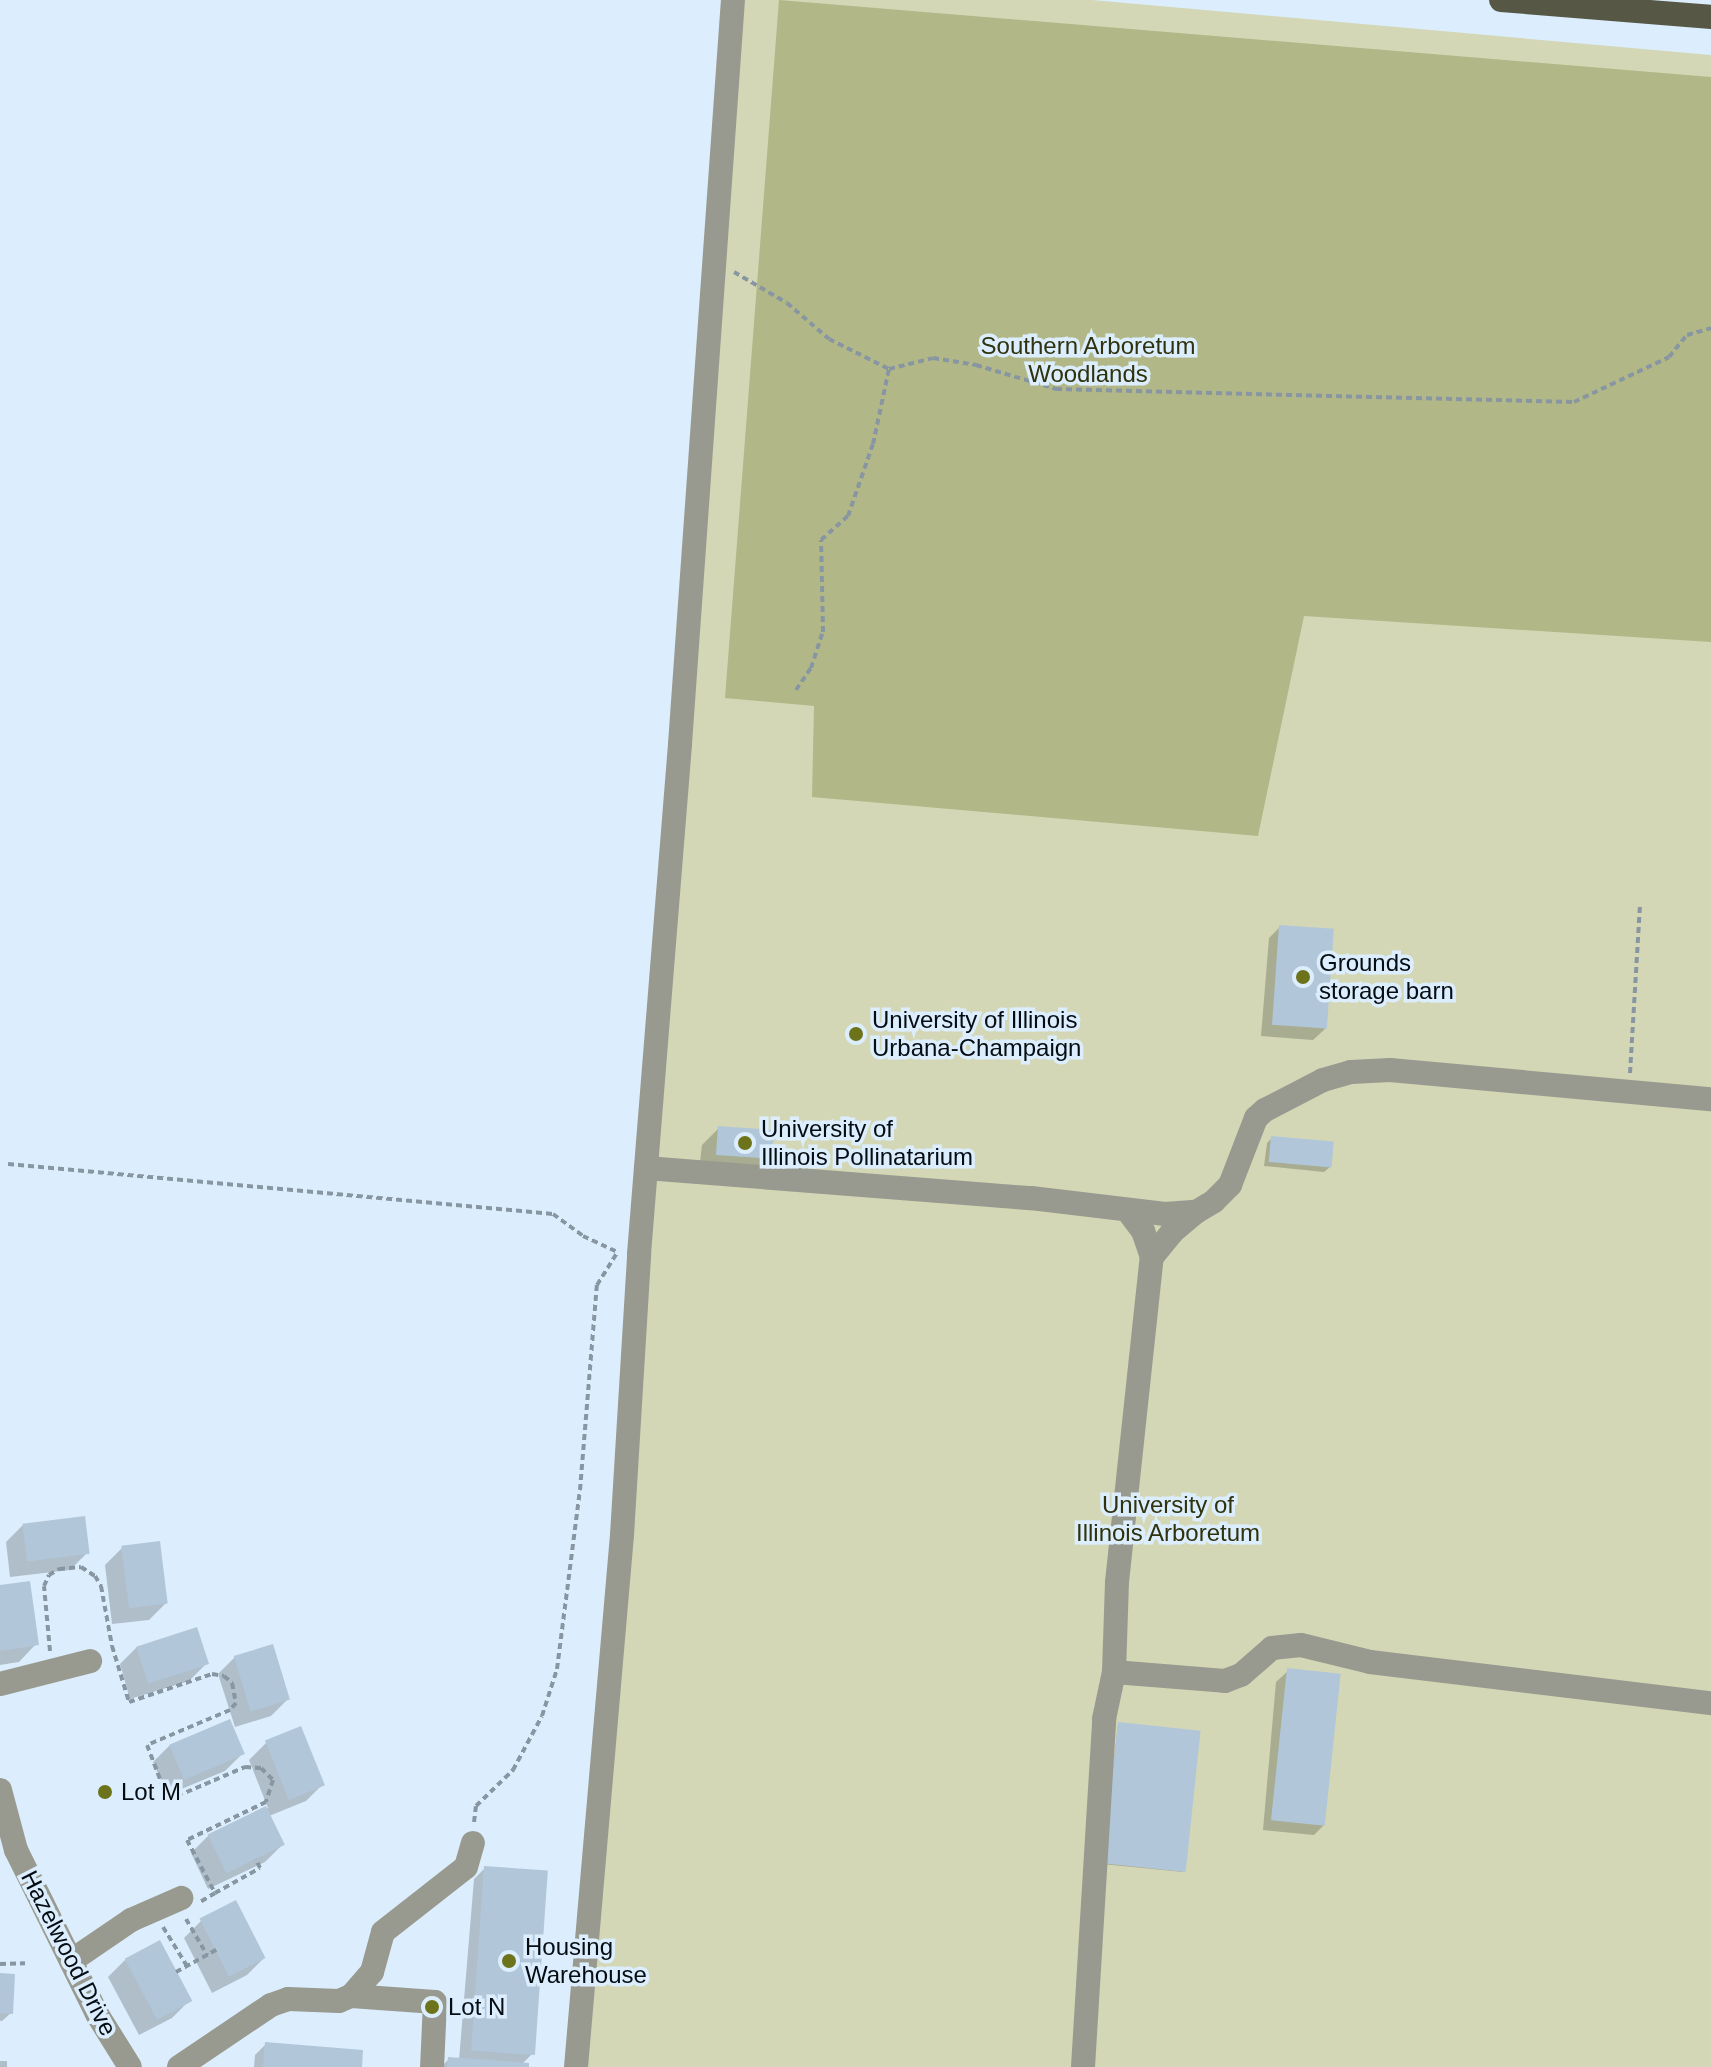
<!DOCTYPE html>
<style>
body{margin:0}
#map{position:relative;width:1711px;height:2067px;overflow:hidden;background:#dceefd;font-family:Arial,sans-serif}
div>[style]{position:absolute}
[style*='--x']{left:calc(var(--x)*1px);top:calc(var(--y)*1px);width:calc(var(--w)*1px);rotate:calc(var(--a)*1deg)}
.green>*{inset:0;background:#d3d7b5}
.forest>*{inset:0;background:#b2b788}
.shadow>*{inset:0;background:#0003;transform-origin:0 0}
.building>*{inset:0;background:#b1c7d9;transform-origin:0 0}
.path>*{height:4px;margin-top:-2px;transform-origin:0;background:repeating-linear-gradient(90deg,#8896a1 0 6px,transparent 0 10px)}
.minor>*{height:24px;margin:-12px;padding:0 12px;transform-origin:12px;border-radius:12px;background:#999a8f}
.major>*{height:24px;margin:-12px;padding:0 12px;transform-origin:12px;border-radius:12px;background:#565845}
.dots>*{width:22px;height:22px;translate:-50% -50%;box-sizing:border-box;border:4px solid #dceefd;border-radius:50%}
span{translate:-50% -50%;white-space:nowrap;text-align:center;line-height:1.15;-webkit-text-stroke:7px #dceefd;paint-order:stroke}
.park-label{font-size:24px;color:#2f320c}
.poi-label{font-size:24px;color:#050c12}
.left{translate:0 -50%;text-align:left}
.street-label{font-size:24px;color:#050c12}
</style>
<div id="map">
<div class="green">
<div style="clip-path:polygon(733px 0,1092px 0,1711px 55px,1711px 2067px,574px 2067px)"></div>
</div>
<div class="forest">
<div style="clip-path:polygon(779px 0,1711px 77px,1711px 642px,1304px 616px,1258px 836px,812px 797px,814px 706px,725px 698px)"></div>
</div>
<div class="shadow">
<div style="clip-path:polygon(1280px 927px,1325px 1029px,1313px 1040px,1261px 1036px,1269px 938px)"></div>
<div style="clip-path:polygon(719px 1128px,770px 1159px,753px 1176px,699px 1171px,702px 1145px)"></div>
<div style="clip-path:polygon(1272px 1138px,1330px 1167px,1324px 1172px,1264px 1166px,1267px 1143px)"></div>
<div style="clip-path:polygon(23px 1525px,87px 1553px,70px 1570px,10px 1577px,6px 1542px)"></div>
<div style="clip-path:polygon(122px 1548px,166px 1603px,149px 1620px,112px 1624px,105px 1565px)"></div>
<div style="clip-path:polygon(0 1587px,36px 1644px,19px 1662px,0 1665px)"></div>
<div style="clip-path:polygon(137px 1647px,206px 1664px,189px 1681px,130px 1699px,120px 1664px)"></div>
<div style="clip-path:polygon(235px 1657px,288px 1699px,271px 1716px,235px 1727px,218px 1674px)"></div>
<div style="clip-path:polygon(1288px 1671px,1325px 1824px,1314px 1835px,1263px 1830px,1276px 1682px)"></div>
<div style="clip-path:polygon(1118px 1724px,1185px 1870px,1183px 1872px,1102px 1864px)"></div>
<div style="clip-path:polygon(266px 1743px,323px 1784px,306px 1801px,269px 1816px,282px 1845px,265px 1862px,208px 1889px,191px 1853px,208px 1836px,268px 1808px,249px 1760px)"></div>
<div style="clip-path:polygon(170px 1745px,242px 1754px,225px 1771px,167px 1795px,153px 1762px)"></div>
<div style="clip-path:polygon(485px 1868px,532px 2054px,522px 2064px,527px 2067px,441px 2067px,449px 2059px,459px 2060px,474px 1879px)"></div>
<div style="clip-path:polygon(236px 1903px,264px 1958px,247px 1975px,212px 1993px,184px 1938px,201px 1921px)"></div>
<div style="clip-path:polygon(125px 1960px,189px 2001px,172px 2018px,139px 2035px,108px 1977px)"></div>
<div style="clip-path:polygon(0 1975px,11px 2013px,2px 2021px,0 2021px)"></div>
<div style="clip-path:polygon(266px 2044px,360px 2067px,254px 2067px,255px 2055px)"></div>
<div style="left:0;top:2061px;width:7px;height:6px"></div>
</div>
<div class="building">
<div style="left:1279px;top:925px;width:55px;height:100px;rotate:4deg"></div>
<div style="left:718px;top:1126px;width:56px;height:29px;rotate:4deg"></div>
<div style="left:1271px;top:1136px;width:63px;height:26px;rotate:5deg"></div>
<div style="left:85px;top:1516px;width:38px;height:63px;rotate:83deg"></div>
<div style="left:160px;top:1541px;width:63px;height:39px;rotate:83deg"></div>
<div style="clip-path:polygon(30px 1581px,39px 1645px,0 1651px,0 1585px)"></div>
<div style="left:197px;top:1627px;width:39px;height:64px;rotate:72deg"></div>
<div style="left:273px;top:1644px;width:58px;height:41px;rotate:73deg"></div>
<div style="left:1287px;top:1668px;width:54px;height:153px;rotate:6deg"></div>
<div style="left:230px;top:1719px;width:38px;height:66px;rotate:67deg"></div>
<div style="left:1118px;top:1722px;width:83px;height:142px;rotate:6deg"></div>
<div style="left:301px;top:1726px;width:64px;height:39px;rotate:68deg"></div>
<div style="left:266px;top:1806px;width:43px;height:65px;rotate:64deg"></div>
<div style="left:484px;top:1866px;width:64px;height:185px;rotate:4deg"></div>
<div style="left:236px;top:1900px;width:65px;height:41px;rotate:63deg"></div>
<div style="left:160px;top:1940px;width:69px;height:40px;rotate:62deg"></div>
<div style="clip-path:polygon(0 1973px,15px 1974px,13px 2014px,0 2013px)"></div>
<div style="clip-path:polygon(265px 2042px,363px 2050px,362px 2067px,263px 2067px)"></div>
<div style="clip-path:polygon(448px 2057px,529px 2063px,529px 2067px,447px 2067px)"></div>
</div>
<div class="path">
<div style="--x:734;--y:272;--w:61;--a:30.3"></div>
<div style="--x:787;--y:303;--w:55;--a:40.6"></div>
<div style="--x:829;--y:339;--w:67;--a:26.6"></div>
<div style="--x:889;--y:369;--w:45;--a:-14"></div>
<div style="--x:933;--y:358;--w:44;--a:9.2"></div>
<div style="--x:976;--y:365;--w:84;--a:16.7"></div>
<div style="--x:1056;--y:389;--w:518;--a:1.44"></div>
<div style="--x:1574;--y:402;--w:105;--a:-25.3"></div>
<div style="--x:1669;--y:357;--w:28;--a:-51"></div>
<div style="--x:1687;--y:335;--w:25;--a:-16"></div>
<div style="--x:796;--y:690;--w:27;--a:-56"></div>
<div style="--x:811;--y:668;--w:38;--a:-72"></div>
<div style="--x:823;--y:632;--w:92;--a:-91.2"></div>
<div style="--x:821;--y:540;--w:36;--a:-42"></div>
<div style="--x:848;--y:516;--w:76;--a:-70.9"></div>
<div style="--x:873;--y:444;--w:77;--a:-78"></div>
<div style="--x:1630;--y:1073;--w:170;--a:-86.6"></div>
<div style="--x:8;--y:1164;--w:547;--a:5.24"></div>
<div style="--x:553;--y:1214;--w:37;--a:36"></div>
<div style="--x:583;--y:1236;--w:38;--a:25"></div>
<div style="--x:50;--y:1651;--w:65;--a:-95.3"></div>
<div style="--x:44;--y:1586;--w:12;--a:-66"></div>
<div style="--x:49;--y:1575;--w:12;--a:-31"></div>
<div style="--x:59;--y:1569;--w:22;--a:-5"></div>
<div style="--x:81;--y:1567;--w:17;--a:33"></div>
<div style="--x:95;--y:1576;--w:12;--a:59"></div>
<div style="--x:101;--y:1586;--w:61;--a:79.6"></div>
<div style="--x:112;--y:1646;--w:59;--a:73.1"></div>
<div style="--x:129;--y:1702;--w:88;--a:-18.6"></div>
<div style="--x:212;--y:1674;--w:12;--a:9"></div>
<div style="--x:224;--y:1676;--w:11;--a:41"></div>
<div style="--x:232;--y:1683;--w:20;--a:79"></div>
<div style="--x:236;--y:1703;--w:9;--a:131"></div>
<div style="--x:230;--y:1710;--w:90;--a:157.1"></div>
<div style="--x:147;--y:1745;--w:59;--a:69.1"></div>
<div style="--x:168;--y:1800;--w:84;--a:-23.2"></div>
<div style="--x:245;--y:1767;--w:16;--a:4"></div>
<div style="--x:261;--y:1768;--w:17;--a:45"></div>
<div style="--x:273;--y:1780;--w:23;--a:108"></div>
<div style="--x:266;--y:1802;--w:88;--a:154.3"></div>
<div style="--x:187;--y:1840;--w:60;--a:62.2"></div>
<div style="--x:215;--y:1893;--w:17;--a:149"></div>
<div style="--x:474;--y:1822;--w:16;--a:-83"></div>
<div style="--x:476;--y:1806;--w:52;--a:-44.2"></div>
<div style="--x:513;--y:1770;--w:61;--a:-61.8"></div>
<div style="--x:542;--y:1716;--w:49;--a:-72.3"></div>
<div style="--x:557;--y:1669;--w:180;--a:-82.7"></div>
<div style="--x:580;--y:1490;--w:206;--a:-85.3"></div>
<div style="--x:597;--y:1285;--w:38;--a:-58"></div>
<div style="--x:215;--y:1893;--w:51;--a:-29.1"></div>
<div style="--x:260;--y:1868;--w:10;--a:-114"></div>
<div style="--x:186;--y:1919;--w:42;--a:59.7"></div>
<div style="--x:163;--y:1927;--w:46;--a:58.4"></div>
<div style="--x:0;--y:1964;--w:25;--a:-2"></div>
<div style="--x:176;--y:1972;--w:46;--a:-28.8"></div>
</div>
<div class="minor">
<div style="--x:646;--y:1168;--w:386;--a:4.5"></div>
<div style="--x:1031;--y:1198;--w:135;--a:6.8"></div>
<div style="--x:1165;--y:1214;--w:31;--a:-4"></div>
<div style="--x:1196;--y:1212;--w:21;--a:-31"></div>
<div style="--x:1214;--y:1201;--w:23;--a:-45"></div>
<div style="--x:1230;--y:1185;--w:72;--a:-68.8"></div>
<div style="--x:1256;--y:1118;--w:12;--a:-42"></div>
<div style="--x:1265;--y:1110;--w:65;--a:-27.3"></div>
<div style="--x:1323;--y:1080;--w:29;--a:-16"></div>
<div style="--x:1351;--y:1072;--w:39;--a:-3"></div>
<div style="--x:1390;--y:1070;--w:322;--a:5.2"></div>
<div style="--x:1152;--y:1257;--w:32;--a:-51"></div>
<div style="--x:1172;--y:1232;--w:31;--a:-40"></div>
<div style="--x:1114;--y:1672;--w:111;--a:4.6"></div>
<div style="--x:1225;--y:1681;--w:17;--a:-21"></div>
<div style="--x:1241;--y:1675;--w:41;--a:-41.1"></div>
<div style="--x:1272;--y:1648;--w:29;--a:-6"></div>
<div style="--x:1301;--y:1645;--w:71;--a:13.8"></div>
<div style="--x:1370;--y:1662;--w:343;--a:6.9"></div>
<div style="--x:0;--y:1684;--w:93;--a:-14.3"></div>
<div style="--x:0;--y:1790;--w:62;--a:75.1"></div>
<div style="--x:16;--y:1850;--w:183;--a:63.7"></div>
<div style="--x:97;--y:2014;--w:62;--a:58.1"></div>
<div style="--x:71;--y:1961;--w:73;--a:-34.3"></div>
<div style="--x:131;--y:1920;--w:55;--a:-23.7"></div>
<div style="--x:351;--y:1996;--w:84;--a:4.1"></div>
<div style="--x:435;--y:2002;--w:65;--a:92.6"></div>
<div style="--x:179;--y:2067;--w:111;--a:-34"></div>
<div style="--x:271;--y:2005;--w:18;--a:-19"></div>
<div style="--x:288;--y:1999;--w:51;--a:2.2"></div>
<div style="--x:339;--y:2001;--w:13;--a:-23"></div>
<div style="--x:351;--y:1996;--w:32;--a:-49"></div>
<div style="--x:372;--y:1972;--w:41;--a:-74.6"></div>
<div style="--x:383;--y:1932;--w:105;--a:-38.1"></div>
<div style="--x:466;--y:1867;--w:25;--a:-74"></div>
<div style="--x:576;--y:2067;--w:534;--a:-85.06"></div>
<div style="--x:622;--y:1535;--w:282;--a:-86.5"></div>
<div style="--x:639;--y:1254;--w:512;--a:-85.4"></div>
<div style="--x:680;--y:744;--w:746;--a:-85.93"></div>
<div style="--x:1083;--y:2067;--w:349;--a:-86.5"></div>
<div style="--x:1104;--y:1719;--w:48;--a:-78"></div>
<div style="--x:1114;--y:1672;--w:90;--a:-88.1"></div>
<div style="--x:1117;--y:1582;--w:327;--a:-83.9"></div>
<div style="--x:1152;--y:1257;--w:28;--a:-109"></div>
<div style="--x:1143;--y:1231;--w:26;--a:-127"></div>
</div>
<div class="major">
<div style="--x:1501;--y:0;--w:211;--a:4.6"></div>
</div>
<div class="dots">
<div style="left:1303px;top:977px;background:#6d731a"></div>
<div style="left:856px;top:1034px;background:#6d731a"></div>
<div style="left:745px;top:1143px;background:#6d731a"></div>
<div style="left:105px;top:1792px;background:#6d731a"></div>
<div style="left:509px;top:1961px;background:#6d731a"></div>
<div style="left:432px;top:2007px;background:#6d731a"></div>
</div>
<div class="park-label">
<span style="left:1088px;top:360px">Southern Arboretum<br>Woodlands</span>
<span style="left:1168px;top:1519px">University of<br>Illinois Arboretum</span>
</div>
<div class="poi-label">
<span class="left" style="left:1319px;top:977px">Grounds<br>storage barn</span>
<span class="left" style="left:872px;top:1034px">University of Illinois<br>Urbana-Champaign</span>
<span class="left" style="left:761px;top:1143px">University of<br>Illinois Pollinatarium</span>
<span class="left" style="left:121px;top:1792px">Lot M</span>
<span class="left" style="left:525px;top:1961px">Housing<br>Warehouse</span>
<span class="left" style="left:448px;top:2007px">Lot N</span>
</div>
<div class="street-label">
<span style="left:69px;top:1953px;rotate:63deg">Hazelwood Drive</span>
</div>
</div>
